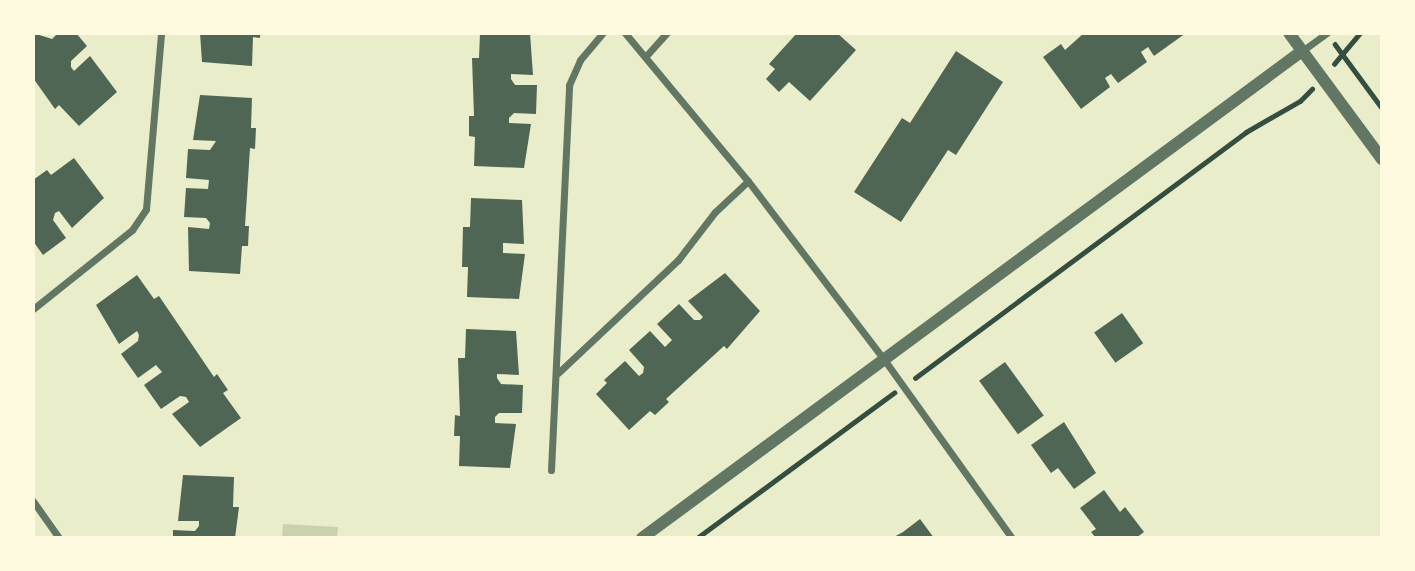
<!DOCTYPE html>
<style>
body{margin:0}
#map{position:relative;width:1415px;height:571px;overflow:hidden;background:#e9edc9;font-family:Lato,sans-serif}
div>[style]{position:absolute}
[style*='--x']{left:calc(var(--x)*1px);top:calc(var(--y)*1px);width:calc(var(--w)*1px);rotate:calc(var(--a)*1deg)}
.green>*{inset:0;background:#cad2ad}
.building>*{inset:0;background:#4f6655;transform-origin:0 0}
.path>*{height:4.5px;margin:-2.25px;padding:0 2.25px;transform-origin:2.25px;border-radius:2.25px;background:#344e41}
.minor>*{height:7px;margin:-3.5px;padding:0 3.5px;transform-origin:3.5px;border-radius:3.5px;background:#617663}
.tertiary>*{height:12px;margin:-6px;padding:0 6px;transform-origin:6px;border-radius:6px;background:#617663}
span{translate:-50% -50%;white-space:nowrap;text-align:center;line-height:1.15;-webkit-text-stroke:7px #fefae0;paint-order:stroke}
.frame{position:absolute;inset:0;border:35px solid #fefae0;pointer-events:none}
</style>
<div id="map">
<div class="green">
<div style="clip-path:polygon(283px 524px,338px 527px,337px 538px,282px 538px)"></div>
</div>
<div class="building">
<div style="clip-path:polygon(33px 33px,52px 39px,58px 33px,76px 33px,87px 46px,71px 61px,71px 67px,74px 71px,90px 56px,117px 92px,79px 126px,59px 105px,55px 109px,33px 78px)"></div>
<div style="clip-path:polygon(200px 33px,260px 33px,260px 38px,253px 37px,252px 66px,202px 62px)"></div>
<div style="clip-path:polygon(480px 33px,530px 33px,533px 75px,511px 74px,511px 79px,515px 85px,537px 85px,536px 114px,514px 113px,509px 118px,509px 123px,531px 124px,524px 168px,474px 166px,475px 137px,469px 136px,469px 116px,474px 116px,472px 58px,479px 58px)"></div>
<div style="clip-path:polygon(797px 33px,837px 33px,856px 50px,810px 101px,789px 82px,779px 92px,766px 79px,775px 69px,769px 64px)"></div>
<div style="clip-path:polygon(1084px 33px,1186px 33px,1154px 56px,1148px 47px,1141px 52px,1147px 62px,1118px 83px,1111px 74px,1105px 78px,1110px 87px,1081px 109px,1043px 57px,1061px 44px,1065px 50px)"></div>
<div style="clip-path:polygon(956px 51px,1003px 82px,956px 155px,948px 150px,901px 222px,854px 192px,902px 118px,910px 123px)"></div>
<div style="clip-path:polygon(200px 95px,252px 98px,251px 128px,256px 128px,255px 149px,250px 148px,245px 226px,249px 226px,248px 246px,242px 246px,240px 274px,189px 271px,188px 227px,209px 229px,210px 223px,206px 218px,184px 217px,186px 188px,208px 189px,209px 180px,186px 178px,188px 149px,210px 150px,216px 141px,193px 140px)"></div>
<div style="clip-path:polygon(74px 158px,104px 198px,72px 228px,59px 211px,55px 213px,53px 220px,66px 238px,43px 255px,33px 241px,33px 180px,47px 170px,51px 175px)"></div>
<div style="clip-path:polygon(471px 198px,522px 200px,524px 244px,503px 243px,503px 253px,525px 254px,519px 299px,467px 297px,468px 267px,462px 267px,463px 227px,470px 227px)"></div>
<div style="clip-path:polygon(725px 273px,760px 311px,727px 349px,724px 346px,666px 399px,669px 402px,655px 415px,650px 411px,629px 430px,596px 394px,607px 383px,604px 380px,625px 361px,639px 376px,643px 373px,644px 367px,629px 350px,650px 331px,665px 347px,672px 340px,657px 324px,679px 304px,694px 320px,700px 320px,703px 317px,688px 301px)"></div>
<div style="clip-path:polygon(137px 275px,154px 299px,159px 296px,214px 377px,217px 374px,228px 390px,223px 393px,241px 418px,200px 447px,172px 414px,189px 402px,186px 397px,180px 396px,161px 409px,144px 385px,162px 372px,156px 365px,138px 378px,121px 354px,138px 341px,139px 335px,137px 331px,119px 344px,96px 305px)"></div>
<div style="left:1122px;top:313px;width:37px;height:34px;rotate:55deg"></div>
<div style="clip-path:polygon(466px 329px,516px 331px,519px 375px,497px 374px,497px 378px,501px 384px,523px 385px,522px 413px,499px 413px,495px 417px,495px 423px,516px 424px,510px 468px,459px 466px,460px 436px,454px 436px,455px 415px,460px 416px,458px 358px,465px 358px)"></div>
<div style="left:1005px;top:362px;width:66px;height:32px;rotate:54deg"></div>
<div style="clip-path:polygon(1064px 422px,1096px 473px,1074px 489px,1058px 468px,1051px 473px,1031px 445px)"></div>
<div style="clip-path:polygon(183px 475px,234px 477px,233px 507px,239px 507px,235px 538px,173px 538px,173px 530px,195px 531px,199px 526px,199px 521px,178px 521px)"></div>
<div style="clip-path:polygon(1104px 490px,1120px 512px,1125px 507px,1144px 532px,1136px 538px,1096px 538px,1091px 532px,1096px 529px,1080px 508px)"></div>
<div style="clip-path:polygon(920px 519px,934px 538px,892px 538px,903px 532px)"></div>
</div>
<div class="path">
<div style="--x:1335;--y:44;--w:79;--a:53.7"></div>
<div style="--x:1334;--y:64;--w:40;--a:-50"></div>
<div style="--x:915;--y:378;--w:412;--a:-36.6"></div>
<div style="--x:1246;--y:132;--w:62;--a:-29.9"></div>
<div style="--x:1300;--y:101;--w:17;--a:-45"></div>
<div style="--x:697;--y:538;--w:245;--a:-36.4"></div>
</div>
<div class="minor">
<div style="--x:625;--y:33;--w:192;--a:50.3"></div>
<div style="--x:748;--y:181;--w:223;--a:52.7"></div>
<div style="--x:883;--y:358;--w:221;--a:54.4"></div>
<div style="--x:1302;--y:51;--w:31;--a:-36"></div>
<div style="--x:646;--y:56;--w:31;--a:-48"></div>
<div style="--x:33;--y:309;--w:127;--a:-38.6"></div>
<div style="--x:132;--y:230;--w:25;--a:-56"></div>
<div style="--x:146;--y:209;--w:177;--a:-85.1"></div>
<div style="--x:558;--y:373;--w:165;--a:-43.3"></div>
<div style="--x:678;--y:260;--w:61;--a:-52.4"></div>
<div style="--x:715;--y:212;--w:45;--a:-43.2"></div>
<div style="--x:551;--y:470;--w:385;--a:-87.3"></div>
<div style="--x:569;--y:85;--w:27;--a:-66"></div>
<div style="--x:580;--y:60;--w:35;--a:-50"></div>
<div style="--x:33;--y:501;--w:45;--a:54.9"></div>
</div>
<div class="tertiary">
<div style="--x:1289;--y:33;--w:157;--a:53.6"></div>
<div style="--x:642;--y:538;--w:820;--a:-36.42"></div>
</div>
<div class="frame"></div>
</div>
